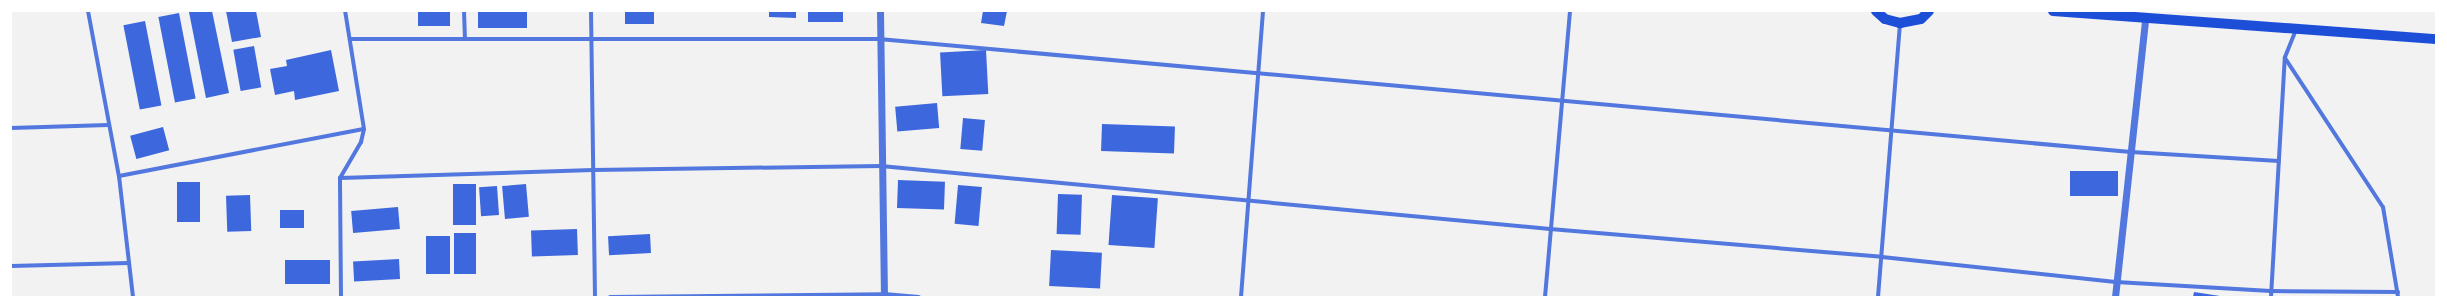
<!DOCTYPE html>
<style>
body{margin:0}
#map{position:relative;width:2447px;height:308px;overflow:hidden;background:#f2f2f2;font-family:Signika,sans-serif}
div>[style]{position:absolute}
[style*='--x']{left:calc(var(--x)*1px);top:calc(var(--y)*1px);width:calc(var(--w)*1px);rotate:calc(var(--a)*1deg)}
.building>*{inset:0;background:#3d67dc;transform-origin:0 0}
.minor>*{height:4px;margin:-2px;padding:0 2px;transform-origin:2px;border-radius:2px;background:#5277de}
.tertiary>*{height:7px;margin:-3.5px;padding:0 3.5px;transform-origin:3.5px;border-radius:3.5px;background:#5277de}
.primary>*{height:10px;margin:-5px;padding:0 5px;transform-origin:5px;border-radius:5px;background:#1d4ed8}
span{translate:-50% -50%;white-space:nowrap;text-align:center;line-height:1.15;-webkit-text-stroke:3px #fff;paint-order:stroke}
.frame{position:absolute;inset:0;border:12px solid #fff;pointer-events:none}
</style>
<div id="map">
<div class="building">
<div style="clip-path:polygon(192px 11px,212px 11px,229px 93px,206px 98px,189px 12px)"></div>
<div style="clip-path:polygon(226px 11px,256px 11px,261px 37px,232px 42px)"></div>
<div style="left:418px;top:11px;width:32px;height:15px"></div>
<div style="left:478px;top:11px;width:49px;height:17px"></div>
<div style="left:625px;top:11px;width:29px;height:13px"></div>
<div style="clip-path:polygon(769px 11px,796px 11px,796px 18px,769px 17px)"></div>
<div style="left:808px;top:11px;width:35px;height:11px"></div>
<div style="clip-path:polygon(983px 11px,1007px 11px,1004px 26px,981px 23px)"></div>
<div style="left:179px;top:13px;width:87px;height:21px;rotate:79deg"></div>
<div style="left:145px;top:21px;width:86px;height:22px;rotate:79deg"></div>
<div style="left:254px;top:46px;width:42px;height:21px;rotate:80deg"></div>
<div style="clip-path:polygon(331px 50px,339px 91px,295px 100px,294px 91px,275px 95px,270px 69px,287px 66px,286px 60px)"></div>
<div style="left:986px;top:50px;width:44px;height:46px;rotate:87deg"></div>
<div style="left:937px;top:103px;width:25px;height:42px;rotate:85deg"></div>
<div style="left:963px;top:118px;width:22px;height:31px;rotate:5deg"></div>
<div style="left:1102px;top:124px;width:73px;height:27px;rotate:2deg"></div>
<div style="left:163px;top:127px;width:24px;height:34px;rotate:75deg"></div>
<div style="left:2070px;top:171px;width:48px;height:25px"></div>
<div style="left:898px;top:180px;width:47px;height:28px;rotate:2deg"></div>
<div style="left:177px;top:182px;width:23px;height:40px"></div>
<div style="left:453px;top:184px;width:23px;height:41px"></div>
<div style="left:526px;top:184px;width:33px;height:24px;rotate:85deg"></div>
<div style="left:958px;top:185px;width:24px;height:39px;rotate:5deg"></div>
<div style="left:497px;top:186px;width:29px;height:18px;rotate:86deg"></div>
<div style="left:1058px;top:194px;width:24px;height:40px;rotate:2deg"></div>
<div style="left:250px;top:195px;width:36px;height:24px;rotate:88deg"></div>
<div style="left:1112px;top:195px;width:46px;height:50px;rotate:4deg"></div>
<div style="left:398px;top:207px;width:22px;height:47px;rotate:85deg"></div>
<div style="left:280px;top:210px;width:24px;height:18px"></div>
<div style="left:577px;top:229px;width:26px;height:46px;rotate:88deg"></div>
<div style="left:454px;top:233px;width:22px;height:41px"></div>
<div style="left:650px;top:234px;width:19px;height:42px;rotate:87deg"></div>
<div style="left:426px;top:236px;width:24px;height:38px"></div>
<div style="left:1051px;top:250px;width:51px;height:36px;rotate:3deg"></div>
<div style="left:399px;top:259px;width:20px;height:46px;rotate:87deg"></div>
<div style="left:330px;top:260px;width:24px;height:45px;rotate:90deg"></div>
<div style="clip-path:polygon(2194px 292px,2220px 296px,2220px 297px,2193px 297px)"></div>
</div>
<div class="minor">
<div style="--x:88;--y:11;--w:168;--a:79.4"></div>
<div style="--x:119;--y:176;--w:122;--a:83.4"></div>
<div style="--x:464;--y:11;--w:28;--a:88"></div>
<div style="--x:591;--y:11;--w:286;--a:89.2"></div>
<div style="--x:351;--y:39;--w:528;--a:0"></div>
<div style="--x:879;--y:39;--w:1257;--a:5.16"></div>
<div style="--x:2131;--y:152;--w:148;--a:3.5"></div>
<div style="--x:2285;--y:58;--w:178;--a:56.7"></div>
<div style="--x:2383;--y:207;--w:91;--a:80.5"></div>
<div style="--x:11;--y:128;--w:97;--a:-1.8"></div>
<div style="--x:119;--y:176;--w:249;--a:-10.9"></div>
<div style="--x:340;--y:178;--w:253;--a:-1.8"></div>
<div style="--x:593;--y:170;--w:288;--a:-0.8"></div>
<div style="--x:881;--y:166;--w:672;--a:5.38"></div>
<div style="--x:1550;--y:229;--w:333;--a:4.8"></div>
<div style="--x:1882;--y:257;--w:235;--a:6.1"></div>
<div style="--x:2116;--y:282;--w:155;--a:3.3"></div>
<div style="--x:2271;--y:291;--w:127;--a:0.5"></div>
<div style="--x:11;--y:266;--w:118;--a:-1.5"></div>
<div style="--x:341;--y:297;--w:119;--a:-90.5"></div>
<div style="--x:340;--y:178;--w:42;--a:-59.7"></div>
<div style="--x:361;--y:142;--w:13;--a:-77"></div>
<div style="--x:364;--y:129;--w:120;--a:-99.1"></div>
<div style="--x:610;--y:297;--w:274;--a:-0.6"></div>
<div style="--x:884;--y:294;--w:35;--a:5"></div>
<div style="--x:1241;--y:297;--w:287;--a:-85.6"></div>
<div style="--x:1545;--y:297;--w:287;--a:-85"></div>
<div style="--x:1878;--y:297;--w:275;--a:-85.4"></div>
<div style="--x:2271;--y:297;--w:240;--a:-86.7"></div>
<div style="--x:2285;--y:57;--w:29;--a:-68"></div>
</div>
<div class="tertiary">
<div style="--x:880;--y:11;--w:286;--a:89.2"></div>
<div style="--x:2115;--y:297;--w:280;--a:-83.8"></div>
</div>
<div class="primary">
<div style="--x:1876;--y:11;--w:12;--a:42"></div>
<div style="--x:1885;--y:19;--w:16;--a:15"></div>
<div style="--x:1900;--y:23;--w:21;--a:-11"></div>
<div style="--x:1921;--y:19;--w:11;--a:-45"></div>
<div style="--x:2053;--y:11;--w:384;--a:4.2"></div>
</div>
<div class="frame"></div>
</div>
